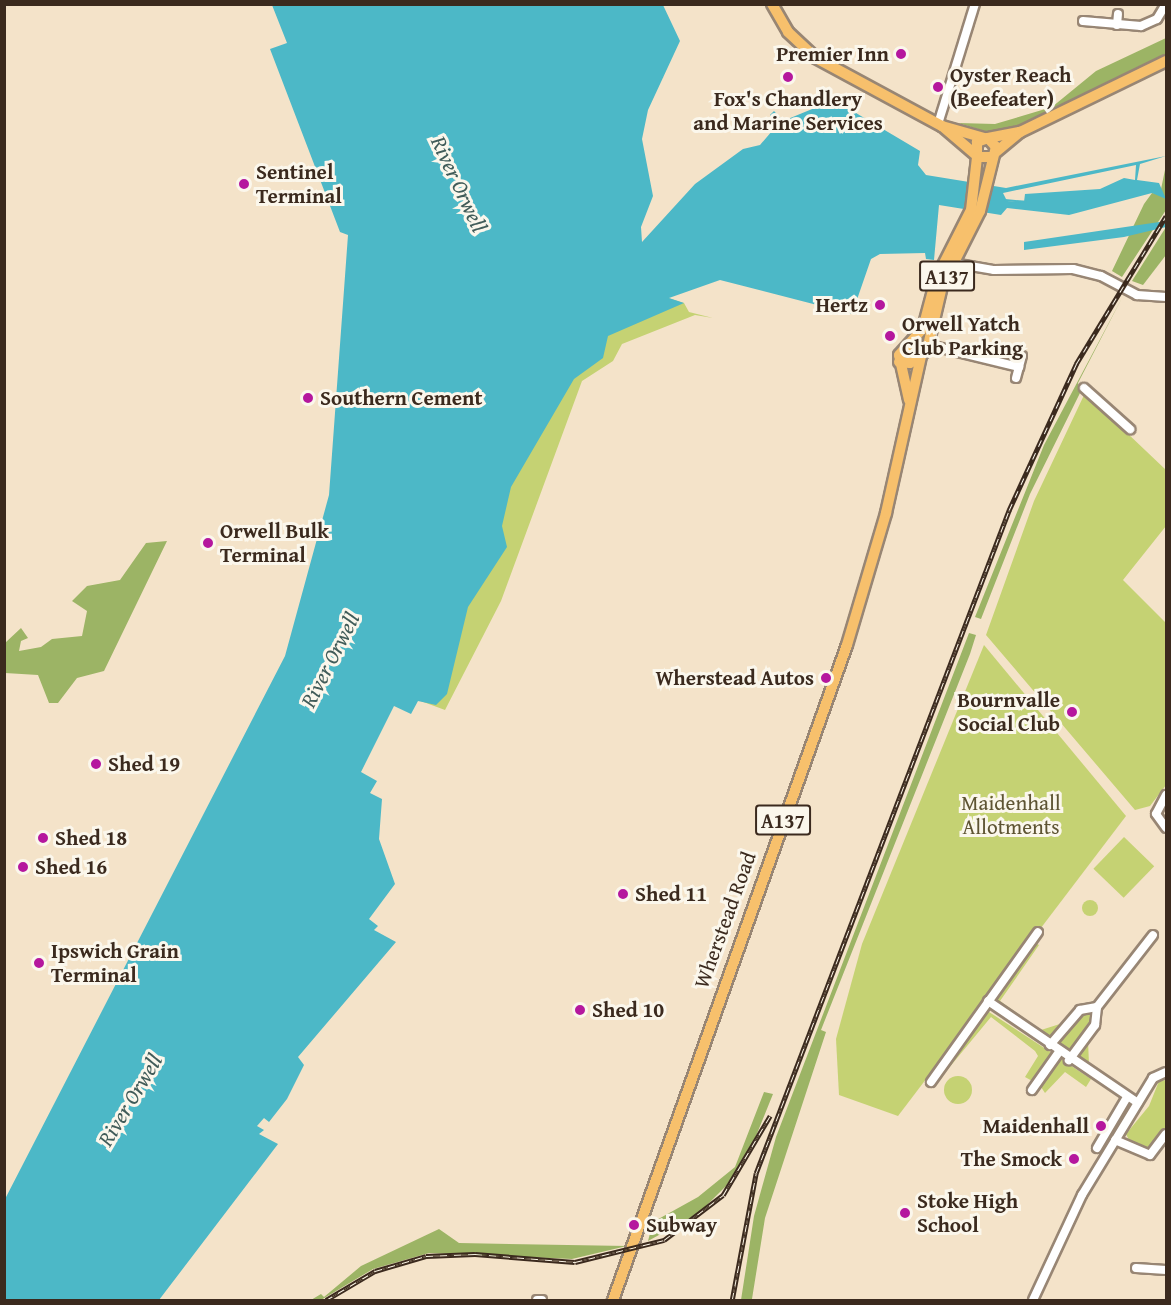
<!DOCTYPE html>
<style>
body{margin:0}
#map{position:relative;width:1171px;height:1305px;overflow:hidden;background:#f4e3c9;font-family:"Gentium Book Plus",serif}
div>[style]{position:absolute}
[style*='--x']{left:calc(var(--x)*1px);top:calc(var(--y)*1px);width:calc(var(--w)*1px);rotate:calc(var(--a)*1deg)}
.green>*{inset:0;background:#c5d273;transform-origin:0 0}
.round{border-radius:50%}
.forest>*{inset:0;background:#9cb465}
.water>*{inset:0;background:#4cb8c7}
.stream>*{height:2px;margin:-1px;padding:0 1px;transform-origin:1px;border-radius:1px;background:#4cb8c7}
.roads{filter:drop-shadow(2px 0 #988674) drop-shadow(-2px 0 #988674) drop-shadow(0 2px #988674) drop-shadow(0 -2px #988674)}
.minor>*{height:8px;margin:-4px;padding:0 4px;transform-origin:4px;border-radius:4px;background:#fff}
.major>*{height:10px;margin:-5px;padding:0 5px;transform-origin:5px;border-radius:5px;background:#f7c06c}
.rail>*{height:4.5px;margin-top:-2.25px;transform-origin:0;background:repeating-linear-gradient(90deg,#fbf7ec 0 7px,#3b2a1e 0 14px);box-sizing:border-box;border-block:2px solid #3b2a1e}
.dots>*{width:16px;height:16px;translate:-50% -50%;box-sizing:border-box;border:3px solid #fbf7ec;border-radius:50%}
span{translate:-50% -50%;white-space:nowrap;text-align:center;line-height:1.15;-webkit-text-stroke:6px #fbf7ec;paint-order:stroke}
.shield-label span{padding:2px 4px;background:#fbf7ec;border:2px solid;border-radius:4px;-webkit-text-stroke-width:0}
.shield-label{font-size:20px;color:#3b2a1e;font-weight:700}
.poi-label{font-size:21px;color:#3b2a1e;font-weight:700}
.right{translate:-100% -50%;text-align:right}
.left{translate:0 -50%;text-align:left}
.park-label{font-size:21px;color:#5e5433}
.street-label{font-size:21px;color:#3b2a1e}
.water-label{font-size:22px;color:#415c59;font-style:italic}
.frame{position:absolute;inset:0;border:6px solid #3b2a1e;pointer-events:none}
</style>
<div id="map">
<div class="green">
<div style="clip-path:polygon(668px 298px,684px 303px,689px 312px,713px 318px,695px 315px,622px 344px,613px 361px,582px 381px,501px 601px,445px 710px,418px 700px,491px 500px,598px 341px)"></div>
<div style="clip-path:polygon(1085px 393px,1166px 470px,1166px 526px,1123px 580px,1166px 623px,1166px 785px,1150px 806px,1135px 810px,986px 635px,1034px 501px)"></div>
<div style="clip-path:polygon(984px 645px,1126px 816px,898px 1116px,839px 1095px,836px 1039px,862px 944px)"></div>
<div style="left:1124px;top:837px;width:42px;height:44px;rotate:44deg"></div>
<div class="round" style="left:1082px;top:900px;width:16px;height:16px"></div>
<div style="clip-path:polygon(1034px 942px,1039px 945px,1000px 1001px,1041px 1030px,1063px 1023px,1049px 1038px,995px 1001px)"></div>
<div style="clip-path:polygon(986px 1010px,1052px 1053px,1034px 1082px,1025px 1077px,1038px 1056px,1035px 1051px,991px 1017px,948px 1069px,943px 1066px)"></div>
<div style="clip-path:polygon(1091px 1011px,1093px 1022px,1074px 1049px,1068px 1054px,1056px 1047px,1081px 1013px)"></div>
<div style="clip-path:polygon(1088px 1040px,1089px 1065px,1076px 1057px)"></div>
<div style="clip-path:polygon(1061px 1059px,1091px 1079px,1086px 1087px,1065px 1072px,1045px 1093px,1039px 1084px)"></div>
<div class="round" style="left:944px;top:1076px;width:28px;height:28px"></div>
<div style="clip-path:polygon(1166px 1080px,1166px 1127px,1145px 1150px,1131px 1144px,1126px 1134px,1149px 1106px,1159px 1081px)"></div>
</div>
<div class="forest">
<div style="clip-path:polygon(1166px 38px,1166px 55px,1027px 123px,988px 132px,958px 123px,995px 124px,1052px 107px,1096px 71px)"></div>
<div style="clip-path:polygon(1166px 165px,1166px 210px,1122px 277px,1112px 271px,1144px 204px,1152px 193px,1160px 194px)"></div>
<div style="clip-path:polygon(1166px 227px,1166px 255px,1143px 285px,1132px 281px)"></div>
<div style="clip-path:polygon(1123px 296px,1078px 383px,1080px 393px,1030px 494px,981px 619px,975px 617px,1044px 445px)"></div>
<div style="clip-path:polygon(167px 541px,104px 671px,77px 678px,58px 703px,49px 703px,38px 675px,5px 673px,5px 643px,21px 628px,28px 638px,21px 641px,19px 651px,41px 647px,52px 639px,82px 636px,87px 611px,72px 601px,87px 586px,120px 580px,146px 543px)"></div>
<div style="clip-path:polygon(969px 633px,976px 635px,970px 654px,821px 1030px,826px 1032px,765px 1218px,752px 1299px,741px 1300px,754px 1216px,776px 1137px)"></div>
<div style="clip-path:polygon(764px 1092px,773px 1094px,752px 1146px,726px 1186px,699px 1213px,648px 1241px,653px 1222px,698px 1197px,735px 1167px)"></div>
<div style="clip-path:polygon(439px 1229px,459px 1243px,627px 1246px,572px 1259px,429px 1253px,373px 1269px,321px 1300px,311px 1300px,321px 1294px,324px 1297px,361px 1266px)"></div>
</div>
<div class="water">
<div style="clip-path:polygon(evenodd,272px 5px,663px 5px,680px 41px,648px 110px,642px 139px,653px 196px,641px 227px,642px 242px,695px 184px,743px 149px,760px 145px,778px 124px,770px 115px,774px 111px,783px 121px,834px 100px,920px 151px,918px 165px,926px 175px,1006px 188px,1166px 156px,1140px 164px,1137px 180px,1159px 183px,1166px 199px,1152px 193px,1069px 215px,1007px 208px,1001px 215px,939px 205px,934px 260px,926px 259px,925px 253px,880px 254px,871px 259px,852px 314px,720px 280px,669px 298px,684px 303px,608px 336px,603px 358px,574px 379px,511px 487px,502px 526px,507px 547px,468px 607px,447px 694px,436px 705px,418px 701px,411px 714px,394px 706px,361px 772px,377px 781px,370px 793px,382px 799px,379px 839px,395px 884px,369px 919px,378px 926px,374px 930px,396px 942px,298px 1057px,304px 1065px,287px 1099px,269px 1122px,264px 1118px,257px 1126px,264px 1130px,259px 1134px,278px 1144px,159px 1300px,5px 1300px,4px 1201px,285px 656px,329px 495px,348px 235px,340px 232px,270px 49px,287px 43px,272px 5px,1136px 165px,1135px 180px,1124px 178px,1100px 189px,1025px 194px,1024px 202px,1007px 201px,1003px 193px,1136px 165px)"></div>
<div style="clip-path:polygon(1166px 221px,1166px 227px,1124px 237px,1024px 250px,1024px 242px)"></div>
</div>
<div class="stream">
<div style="--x:1005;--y:200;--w:21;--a:5"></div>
</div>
<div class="roads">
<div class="minor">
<div style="--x:1083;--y:21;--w:58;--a:4.9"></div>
<div style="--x:1141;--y:26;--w:17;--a:-24"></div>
<div style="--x:1157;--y:19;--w:17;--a:-59"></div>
<div style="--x:1117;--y:25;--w:11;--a:-85"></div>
<div style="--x:938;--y:124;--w:126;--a:-72.9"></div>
<div style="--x:953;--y:263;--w:42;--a:9.7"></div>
<div style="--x:994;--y:270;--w:79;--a:-0.7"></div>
<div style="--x:1073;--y:269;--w:29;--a:14"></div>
<div style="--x:1101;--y:276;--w:41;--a:27.8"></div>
<div style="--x:1137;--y:295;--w:29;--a:4"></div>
<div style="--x:929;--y:345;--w:93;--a:13.7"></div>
<div style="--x:1016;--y:378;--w:23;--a:-75"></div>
<div style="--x:1084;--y:388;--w:62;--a:41.7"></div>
<div style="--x:1166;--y:795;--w:21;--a:118"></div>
<div style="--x:1156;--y:814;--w:17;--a:54"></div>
<div style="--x:988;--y:1001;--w:181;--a:34.2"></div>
<div style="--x:1097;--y:1007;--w:91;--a:-52.1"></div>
<div style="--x:1050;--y:1045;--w:46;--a:-49.4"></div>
<div style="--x:1080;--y:1010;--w:17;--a:-10"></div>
<div style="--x:1097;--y:1007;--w:18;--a:96"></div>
<div style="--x:1095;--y:1025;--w:44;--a:126.6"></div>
<div style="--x:931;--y:1082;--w:184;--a:-54.5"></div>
<div style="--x:1032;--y:1090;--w:47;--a:-54.6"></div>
<div style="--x:1115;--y:1140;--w:38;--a:23"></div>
<div style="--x:1150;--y:1155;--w:26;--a:-53"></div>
<div style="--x:1097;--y:1148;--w:59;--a:-59.5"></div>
<div style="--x:1136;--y:1268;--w:30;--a:4"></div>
<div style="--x:537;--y:1300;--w:5;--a:0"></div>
<div style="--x:1033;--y:1300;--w:116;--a:-65"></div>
<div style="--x:1082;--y:1195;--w:137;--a:-58.7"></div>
<div style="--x:1153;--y:1078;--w:14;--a:-25"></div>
</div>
<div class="major">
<div style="--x:772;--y:4;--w:32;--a:60"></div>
<div style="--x:788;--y:32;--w:38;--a:43"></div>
<div style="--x:816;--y:58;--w:143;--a:28.4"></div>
<div style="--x:942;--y:126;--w:44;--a:15.9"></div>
<div style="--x:942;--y:126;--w:43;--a:40.3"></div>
<div style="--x:988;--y:138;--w:33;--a:-11"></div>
<div style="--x:996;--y:152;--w:31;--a:-40"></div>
<div style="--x:1020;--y:132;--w:162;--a:-25.9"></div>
<div style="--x:899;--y:362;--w:11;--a:5"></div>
<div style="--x:910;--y:363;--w:21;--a:-37"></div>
<div style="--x:927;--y:350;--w:66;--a:-76.8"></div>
<div style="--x:942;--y:286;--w:84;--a:-63.1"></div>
<div style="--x:980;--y:211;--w:66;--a:-76"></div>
<div style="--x:996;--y:147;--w:12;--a:-132"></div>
<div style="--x:988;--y:138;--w:12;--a:160"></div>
<div style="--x:977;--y:142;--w:15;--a:90"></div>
<div style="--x:977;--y:157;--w:16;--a:0"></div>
<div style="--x:909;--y:400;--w:46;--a:-102.5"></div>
<div style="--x:899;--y:355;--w:36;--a:-48"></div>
<div style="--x:923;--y:328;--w:51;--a:-75.1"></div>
<div style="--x:936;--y:279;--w:77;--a:-63.1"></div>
<div style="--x:971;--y:210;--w:53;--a:-83.5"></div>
<div style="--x:613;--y:1300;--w:696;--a:-70.34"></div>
<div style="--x:847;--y:645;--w:138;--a:-73.5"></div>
<div style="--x:886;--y:513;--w:160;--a:-77.4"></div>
</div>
</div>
<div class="rail">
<div style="--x:326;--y:1300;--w:57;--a:-30.6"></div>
<div style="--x:375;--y:1271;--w:53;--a:-16.4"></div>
<div style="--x:426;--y:1256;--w:49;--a:-2.3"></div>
<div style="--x:475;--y:1254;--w:100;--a:4.6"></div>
<div style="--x:575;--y:1262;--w:92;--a:-13.9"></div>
<div style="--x:664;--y:1240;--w:74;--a:-37.3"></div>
<div style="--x:723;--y:1195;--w:92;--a:-59.3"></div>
<div style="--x:732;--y:1300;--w:129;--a:-79.3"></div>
<div style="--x:756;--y:1173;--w:710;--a:-69.11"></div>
<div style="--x:1009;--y:510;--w:161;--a:-65.3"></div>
<div style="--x:1076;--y:364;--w:173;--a:-58.7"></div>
</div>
<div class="dots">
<div style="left:901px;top:54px;background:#b5179e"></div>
<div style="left:788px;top:77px;background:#b5179e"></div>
<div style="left:938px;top:87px;background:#b5179e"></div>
<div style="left:244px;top:184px;background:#b5179e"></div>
<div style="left:880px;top:305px;background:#b5179e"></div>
<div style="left:890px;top:336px;background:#b5179e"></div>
<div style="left:308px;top:398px;background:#b5179e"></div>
<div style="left:208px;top:543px;background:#b5179e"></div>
<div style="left:826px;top:678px;background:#b5179e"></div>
<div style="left:1072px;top:712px;background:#b5179e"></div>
<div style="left:96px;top:764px;background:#b5179e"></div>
<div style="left:43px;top:838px;background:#b5179e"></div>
<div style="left:23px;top:867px;background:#b5179e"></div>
<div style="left:623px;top:894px;background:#b5179e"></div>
<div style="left:39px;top:963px;background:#b5179e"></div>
<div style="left:580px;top:1010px;background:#b5179e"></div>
<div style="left:1101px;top:1126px;background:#b5179e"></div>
<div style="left:1074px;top:1159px;background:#b5179e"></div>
<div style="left:905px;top:1213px;background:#b5179e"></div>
<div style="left:634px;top:1225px;background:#b5179e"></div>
</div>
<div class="shield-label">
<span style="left:947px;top:276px">A137</span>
<span style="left:783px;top:820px">A137</span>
</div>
<div class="poi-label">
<span class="right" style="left:889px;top:54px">Premier Inn</span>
<span class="left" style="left:950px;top:87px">Oyster Reach<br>(Beefeater)</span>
<span style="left:788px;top:111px">Fox's Chandlery<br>and Marine Services</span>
<span class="left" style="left:256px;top:184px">Sentinel<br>Terminal</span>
<span class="right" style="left:868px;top:305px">Hertz</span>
<span class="left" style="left:902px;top:336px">Orwell Yatch<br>Club Parking</span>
<span class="left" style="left:320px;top:398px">Southern Cement</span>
<span class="left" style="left:220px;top:543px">Orwell Bulk<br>Terminal</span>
<span class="right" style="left:814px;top:678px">Wherstead Autos</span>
<span class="right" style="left:1060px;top:712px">Bournvalle<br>Social Club</span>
<span class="left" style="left:108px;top:764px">Shed 19</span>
<span class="left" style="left:55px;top:838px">Shed 18</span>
<span class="left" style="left:35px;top:867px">Shed 16</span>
<span class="left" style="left:635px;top:894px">Shed 11</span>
<span class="left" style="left:51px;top:963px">Ipswich Grain<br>Terminal</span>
<span class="left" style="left:592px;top:1010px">Shed 10</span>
<span class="right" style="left:1089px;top:1126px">Maidenhall</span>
<span class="right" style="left:1062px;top:1159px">The Smock</span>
<span class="left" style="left:917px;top:1213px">Stoke High<br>School</span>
<span class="left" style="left:646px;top:1225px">Subway</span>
</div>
<div class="park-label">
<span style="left:1011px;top:815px">Maidenhall<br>Allotments</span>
</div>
<div class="street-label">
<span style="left:725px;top:920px;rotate:-70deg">Wherstead Road</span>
</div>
<div class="water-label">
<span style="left:459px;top:184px;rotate:65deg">River Orwell</span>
<span style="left:330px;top:660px;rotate:-63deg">River Orwell</span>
<span style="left:130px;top:1100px;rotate:-59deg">River Orwell</span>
</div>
<div class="frame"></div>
</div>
